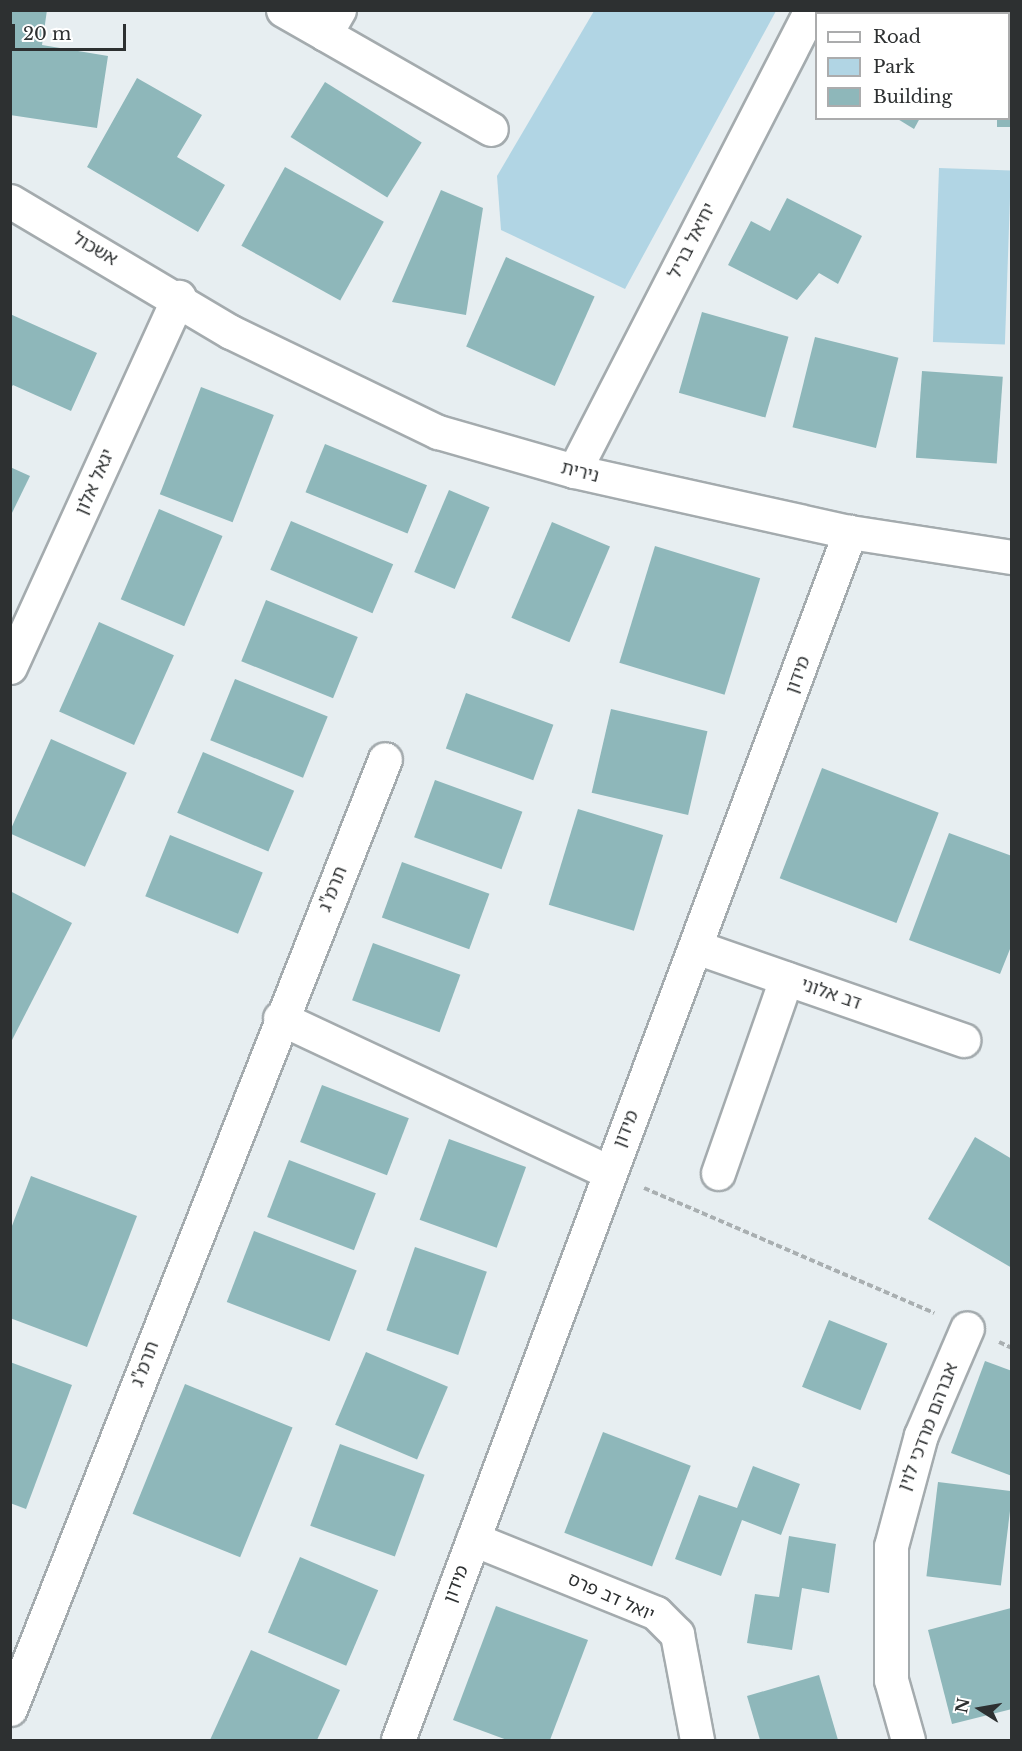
<!DOCTYPE html>
<meta charset="utf-8">
<style>
body{margin:0}
#map{position:relative;width:1022px;height:1751px;overflow:hidden;background:#e7eef1;font-family:"Libre Baskerville","Noto Sans Hebrew",serif}
div>[style]{position:absolute}
[style*='--x']{left:calc(var(--x)*1px);top:calc(var(--y)*1px);width:calc(var(--w)*1px);rotate:calc(var(--a)*1deg)}
.green>*{inset:0;background:#b1d5e4;transform-origin:0 0}
.building>*{inset:0;background:#8eb7ba;transform-origin:0 0}
.path>*{height:4px;margin-top:-2px;transform-origin:0;background:repeating-linear-gradient(90deg,#a9afb1 0 6px,transparent 0 9px)}
.roads{filter:drop-shadow(2px 0 #a4abae) drop-shadow(-2px 0 #a4abae) drop-shadow(0 2px #a4abae) drop-shadow(0 -2px #a4abae)}
.minor>*{height:33px;margin:-16.5px;padding:0 16.5px;transform-origin:16.5px;border-radius:16.5px;background:#fff}
span{translate:-50% -50%;white-space:nowrap;text-align:center;line-height:1.15;-webkit-text-stroke:4.5px #fff;paint-order:stroke}
.street-label{font-size:18px;color:#2d3031}
.frame{position:absolute;inset:0;border:12px solid #2d3031;pointer-events:none}
.legend{position:absolute;left:815px;top:12px;width:195px;height:108px;box-sizing:border-box;background:#fff;border:2px solid #abacad;margin:0;padding:8px 10px;list-style:none;font-size:18px;color:#2d3031}
.legend li{display:flex;align-items:center;gap:12px;height:30px}
.legend b{width:30px;border:2px solid #abacad}
.north{position:absolute;left:950px;top:1679px;width:60px;height:60px;-webkit-text-stroke:4px #fff;paint-order:stroke;rotate:281deg;font-size:16px;font-weight:700;line-height:24px;text-align:center;color:#2d3031}
.north::after{content:'';display:block;margin:auto;width:21px;height:27px;background:#2d3031;clip-path:polygon(50% 0,100% 100%,50% 72%,0 100%)}
.scale{position:absolute;left:12px;top:24px;width:114px;height:27px;box-sizing:border-box;border:3px solid #2d3031;border-top:0;padding-left:8px;font-size:18px;line-height:21px;white-space:nowrap;color:#2d3031;-webkit-text-stroke:4px #fff;paint-order:stroke}
</style>
<div id="map">
<div class="green">
<div style="clip-path:polygon(594px 11px,776px 11px,625px 289px,501px 230px,497px 176px)"></div>
<div style="clip-path:polygon(926px 11px,1011px 11px,1011px 43px,1008px 14px)"></div>
<div style="left:939px;top:168px;width:72px;height:174px;rotate:2deg"></div>
</div>
<div class="building">
<div style="clip-path:polygon(10px 10px,47px 10px,42px 45px,108px 56px,97px 128px,10px 115px)"></div>
<div style="clip-path:polygon(1008px 69px,1012px 127px,997px 127px,997px 118px,1008px 118px)"></div>
<div style="clip-path:polygon(137px 78px,202px 115px,177px 157px,225px 185px,198px 232px,87px 167px)"></div>
<div style="left:325px;top:82px;width:114px;height:65px;rotate:32deg"></div>
<div style="clip-path:polygon(896px 118px,920px 118px,914px 129px)"></div>
<div style="left:285px;top:167px;width:113px;height:90px;rotate:29deg"></div>
<div style="clip-path:polygon(441px 190px,483px 208px,466px 315px,392px 302px)"></div>
<div style="clip-path:polygon(787px 198px,862px 236px,838px 284px,819px 273px,797px 300px,728px 265px,751px 221px,770px 231px)"></div>
<div style="left:506px;top:257px;width:97px;height:98px;rotate:24deg"></div>
<div style="left:702px;top:312px;width:90px;height:84px;rotate:16deg"></div>
<div style="clip-path:polygon(10px 314px,97px 353px,71px 411px,13px 385px,10px 389px)"></div>
<div style="left:815px;top:337px;width:86px;height:93px;rotate:14deg"></div>
<div style="left:922px;top:371px;width:81px;height:87px;rotate:4deg"></div>
<div style="left:201px;top:387px;width:78px;height:115px;rotate:21deg"></div>
<div style="left:325px;top:444px;width:110px;height:52px;rotate:22deg"></div>
<div style="clip-path:polygon(10px 467px,30px 476px,10px 517px)"></div>
<div style="left:449px;top:490px;width:44px;height:89px;rotate:23deg"></div>
<div style="left:159px;top:509px;width:69px;height:98px;rotate:23deg"></div>
<div style="left:291px;top:521px;width:111px;height:53px;rotate:23deg"></div>
<div style="left:552px;top:522px;width:63px;height:104px;rotate:23deg"></div>
<div style="left:655px;top:546px;width:110px;height:122px;rotate:17deg"></div>
<div style="left:266px;top:600px;width:99px;height:66px;rotate:22deg"></div>
<div style="left:99px;top:622px;width:82px;height:98px;rotate:24deg"></div>
<div style="left:235px;top:679px;width:100px;height:66px;rotate:22deg"></div>
<div style="left:466px;top:693px;width:93px;height:59px;rotate:20deg"></div>
<div style="left:611px;top:709px;width:99px;height:86px;rotate:13deg"></div>
<div style="left:51px;top:739px;width:83px;height:103px;rotate:24deg"></div>
<div style="left:203px;top:752px;width:99px;height:66px;rotate:23deg"></div>
<div style="left:822px;top:768px;width:125px;height:118px;rotate:21deg"></div>
<div style="left:435px;top:780px;width:93px;height:61px;rotate:20deg"></div>
<div style="left:578px;top:809px;width:89px;height:100px;rotate:17deg"></div>
<div style="clip-path:polygon(949px 833px,1012px 856px,1012px 944px,1000px 974px,909px 940px)"></div>
<div style="left:170px;top:835px;width:100px;height:66px;rotate:22deg"></div>
<div style="left:402px;top:862px;width:93px;height:59px;rotate:20deg"></div>
<div style="clip-path:polygon(10px 891px,72px 923px,10px 1044px)"></div>
<div style="left:373px;top:943px;width:93px;height:61px;rotate:20deg"></div>
<div style="left:322px;top:1085px;width:93px;height:61px;rotate:21deg"></div>
<div style="clip-path:polygon(975px 1137px,1012px 1159px,1012px 1268px,928px 1219px)"></div>
<div style="left:449px;top:1139px;width:82px;height:86px;rotate:20deg"></div>
<div style="left:289px;top:1160px;width:93px;height:61px;rotate:21deg"></div>
<div style="clip-path:polygon(31px 1176px,137px 1216px,87px 1347px,10px 1318px,10px 1231px)"></div>
<div style="left:254px;top:1231px;width:110px;height:76px;rotate:21deg"></div>
<div style="left:415px;top:1247px;width:76px;height:88px;rotate:19deg"></div>
<div style="left:829px;top:1320px;width:63px;height:72px;rotate:22deg"></div>
<div style="left:366px;top:1352px;width:89px;height:79px;rotate:23deg"></div>
<div style="clip-path:polygon(985px 1361px,1012px 1371px,1012px 1476px,951px 1453px)"></div>
<div style="clip-path:polygon(10px 1362px,72px 1385px,26px 1509px,10px 1503px)"></div>
<div style="left:185px;top:1384px;width:116px;height:140px;rotate:22deg"></div>
<div style="left:603px;top:1432px;width:94px;height:108px;rotate:21deg"></div>
<div style="left:340px;top:1444px;width:90px;height:87px;rotate:20deg"></div>
<div style="clip-path:polygon(753px 1466px,800px 1484px,781px 1535px,742px 1520px,721px 1576px,675px 1559px,699px 1495px,737px 1508px)"></div>
<div style="left:938px;top:1482px;width:75px;height:95px;rotate:7deg"></div>
<div style="clip-path:polygon(789px 1536px,836px 1544px,829px 1593px,802px 1588px,792px 1650px,747px 1643px,755px 1594px,779px 1597px)"></div>
<div style="left:300px;top:1557px;width:85px;height:82px;rotate:23deg"></div>
<div style="clip-path:polygon(496px 1606px,588px 1640px,550px 1740px,507px 1740px,453px 1720px)"></div>
<div style="clip-path:polygon(1011px 1608px,1012px 1709px,952px 1724px,928px 1630px)"></div>
<div style="clip-path:polygon(251px 1650px,340px 1690px,317px 1740px,210px 1740px)"></div>
<div style="clip-path:polygon(819px 1675px,838px 1740px,760px 1740px,747px 1696px)"></div>
</div>
<div class="path">
<div style="--x:644;--y:1188;--w:316;--a:23.3"></div>
<div style="--x:999;--y:1342;--w:14;--a:25"></div>
</div>
<div class="roads">
<div class="minor">
<div style="--x:283;--y:10;--w:48;--a:29.7"></div>
<div style="--x:325;--y:34;--w:28;--a:-60"></div>
<div style="--x:325;--y:34;--w:191;--a:29.8"></div>
<div style="--x:10;--y:201;--w:257;--a:30.7"></div>
<div style="--x:231;--y:332;--w:230;--a:25.8"></div>
<div style="--x:438;--y:432;--w:141;--a:16"></div>
<div style="--x:574;--y:471;--w:283;--a:12.5"></div>
<div style="--x:850;--y:532;--w:164;--a:8.8"></div>
<div style="--x:574;--y:471;--w:518;--a:-62.79"></div>
<div style="--x:10;--y:667;--w:407;--a:-65.5"></div>
<div style="--x:699;--y:948;--w:280;--a:19.2"></div>
<div style="--x:280;--y:1018;--w:363;--a:25.1"></div>
<div style="--x:718;--y:1173;--w:206;--a:-70.7"></div>
<div style="--x:473;--y:1539;--w:197;--a:22"></div>
<div style="--x:656;--y:1613;--w:30;--a:45"></div>
<div style="--x:677;--y:1634;--w:108;--a:79.3"></div>
<div style="--x:10;--y:1709;--w:1021;--a:-68.46"></div>
<div style="--x:398;--y:1740;--w:1290;--a:-69.49"></div>
<div style="--x:908;--y:1740;--w:62;--a:-105.8"></div>
<div style="--x:891;--y:1680;--w:134;--a:-90"></div>
<div style="--x:891;--y:1546;--w:115;--a:-74.9"></div>
<div style="--x:921;--y:1435;--w:116;--a:-66.7"></div>
</div>
</div>
<div class="street-label">
<span style="left:692px;top:241px;rotate:-63deg">יחיאל בריל</span>
<span style="left:95px;top:249px;rotate:30deg">אשכול</span>
<span style="left:580px;top:472px;rotate:14deg">נירית</span>
<span style="left:95px;top:482px;rotate:-66deg">יגאל אלון</span>
<span style="left:798px;top:675px;rotate:-70deg">מידון</span>
<span style="left:333px;top:889px;rotate:-68deg">תרמ"ג</span>
<span style="left:831px;top:994px;rotate:19deg">דב אלוני</span>
<span style="left:626px;top:1129px;rotate:-68deg">מידון</span>
<span style="left:145px;top:1364px;rotate:-69deg">תרמ"ג</span>
<span style="left:928px;top:1427px;rotate:-69deg">אברהם מרדכי לוין</span>
<span style="left:456px;top:1584px;rotate:-69deg">מידון</span>
<span style="left:611px;top:1597px;rotate:24deg">יואל דב פרס</span>
</div>
<div class="frame"></div>
<ul class="legend">
<li><b style="height:8px;background:#fff"></b>Road</li>
<li><b style="height:16px;background:#b1d5e4"></b>Park</li>
<li><b style="height:16px;background:#8eb7ba"></b>Building</li>
</ul>
<div class="north">N</div>
<div class="scale">20 m</div>
</div>
